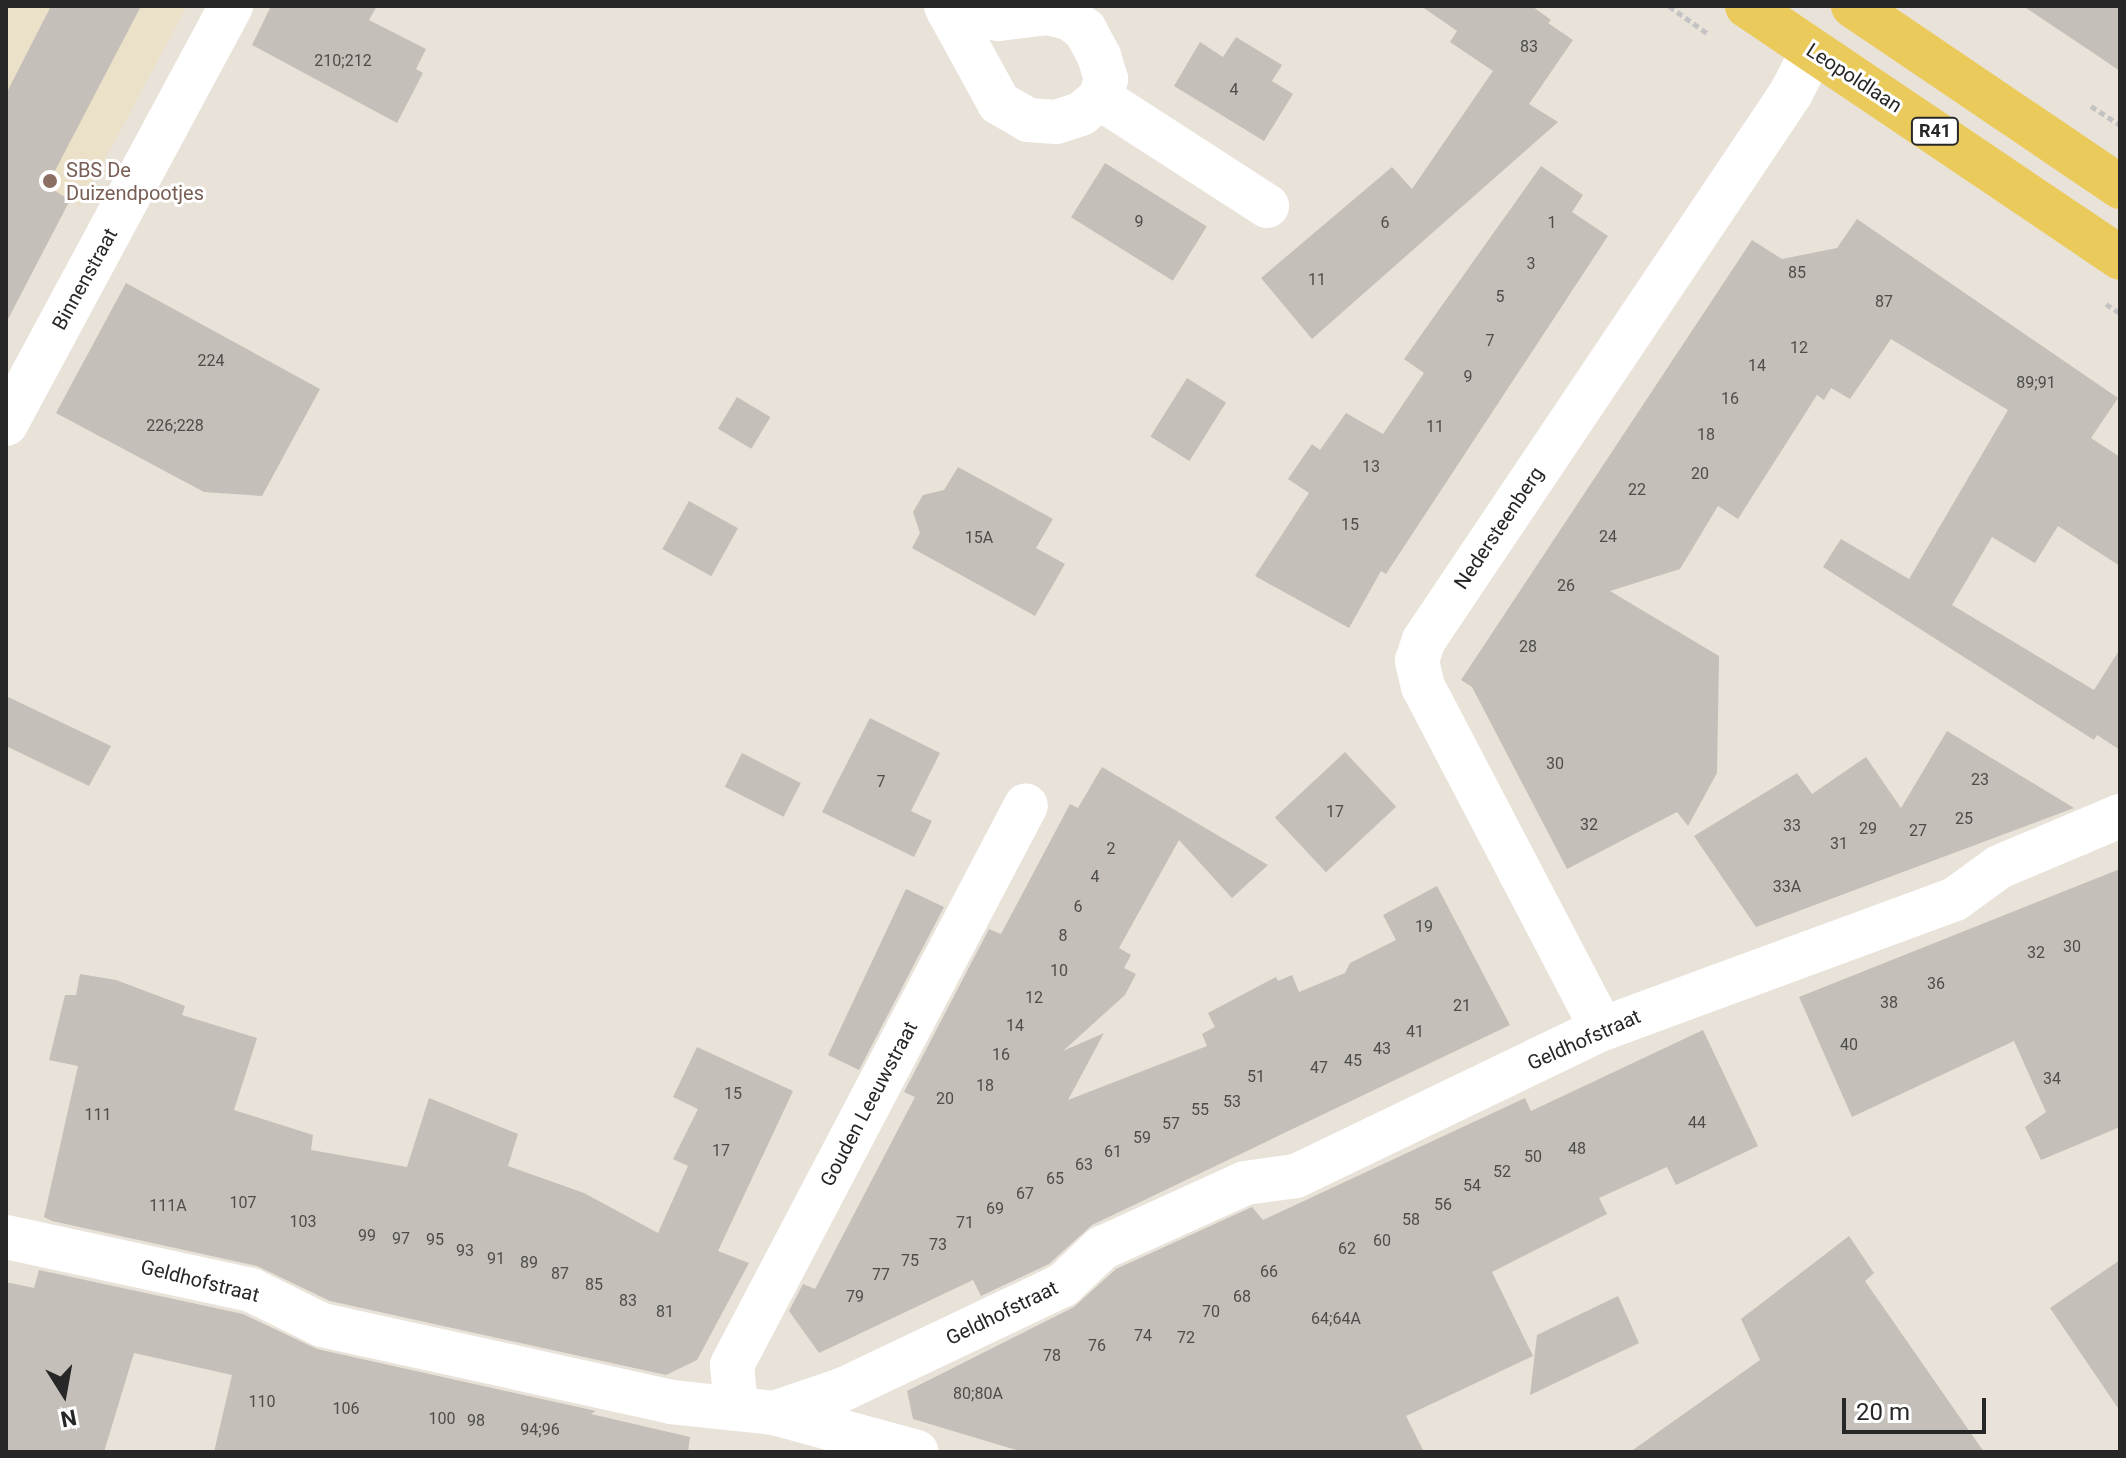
<!DOCTYPE html>
<style>
body{margin:0}
#map{position:relative;width:2126px;height:1458px;overflow:hidden;background:#e9e2d8;font-family:Roboto,sans-serif}
div>[style]{position:absolute}
[style*='--x']{left:calc(var(--x)*1px);top:calc(var(--y)*1px);width:calc(var(--w)*1px);rotate:calc(var(--a)*1deg)}
.education>*{inset:0;background:#ebe0c8}
.building>*{inset:0;background:#c4bfb8;transform-origin:0 0}
.path>*{height:5px;margin-top:-2.5px;transform-origin:0;background:repeating-linear-gradient(90deg,#c3c3c3 0 6px,transparent 0 10px)}
.minor>*{height:44px;margin:-22px;padding:0 22px;transform-origin:22px;border-radius:22px;background:#fff}
.primary>*{height:44px;margin:-22px;padding:0 22px;transform-origin:22px;border-radius:22px;background:#ebca5c}
.dots>*{width:22px;height:22px;translate:-50% -50%;box-sizing:border-box;border:4px solid #fff;border-radius:50%}
span{translate:-50% -50%;white-space:nowrap;text-align:center;line-height:1.15;-webkit-text-stroke:6px #fff;paint-order:stroke}
.number-label{font-size:16px;color:#4e4d4b}
.number-label span{-webkit-text-stroke-width:0}
.shield-label span{padding:2px 6px;background:#fff;border:2px solid;border-radius:6px;-webkit-text-stroke-width:0}
.shield-label{font-size:18px;color:#272727;font-weight:700}
.street-label{font-size:20px;color:#272727}
.education-label{font-size:20px;color:#785e54}
.left{translate:0 -50%;text-align:left}
.frame{position:absolute;inset:0;border:8px solid #272727;pointer-events:none}
.north{position:absolute;left:24px;top:1354px;width:80px;height:80px;-webkit-text-stroke:6px #fff;paint-order:stroke;rotate:169deg;font-size:22px;font-weight:700;line-height:32px;text-align:center;color:#272727}
.north::after{content:'';display:block;margin:auto;width:28px;height:36px;background:#272727;clip-path:polygon(50% 0,100% 100%,50% 72%,0 100%)}
.scale{position:absolute;left:1842px;top:1398px;width:144px;height:36px;box-sizing:border-box;border:4px solid #272727;border-top:0;padding-left:10px;font-size:24px;line-height:28px;white-space:nowrap;color:#272727;-webkit-text-stroke:6px #fff;paint-order:stroke}
</style>
<div id="map">
<div class="education">
<div style="clip-path:polygon(6px 6px,187px 6px,80px 206px,70px 200px,6px 323px)"></div>
</div>
<div class="building">
<div style="clip-path:polygon(51px 6px,141px 6px,47px 186px,70px 200px,6px 323px,6px 94px)"></div>
<div style="clip-path:polygon(271px 6px,377px 6px,369px 20px,426px 49px,416px 69px,423px 73px,397px 123px,252px 45px)"></div>
<div style="clip-path:polygon(1421px 6px,1532px 6px,1551px 20px,1548px 23px,1573px 40px,1529px 104px,1558px 122px,1312px 339px,1261px 278px,1392px 167px,1412px 189px,1493px 71px,1450px 42px,1457px 31px)"></div>
<div style="clip-path:polygon(2023px 6px,2120px 6px,2120px 71px,2080px 44px)"></div>
<div style="clip-path:polygon(1236px 37px,1282px 65px,1272px 81px,1293px 94px,1264px 141px,1174px 86px,1200px 42px,1223px 57px)"></div>
<div style="left:1105px;top:163px;width:120px;height:64px;rotate:32deg"></div>
<div style="clip-path:polygon(1541px 166px,1583px 195px,1572px 212px,1608px 236px,1386px 574px,1381px 571px,1349px 628px,1255px 576px,1309px 493px,1288px 479px,1312px 444px,1320px 450px,1346px 413px,1383px 434px,1424px 373px,1404px 359px)"></div>
<div style="clip-path:polygon(1857px 219px,2118px 398px,2091px 438px,2120px 457px,2120px 566px,2058px 526px,2035px 563px,1992px 537px,1952px 605px,2094px 690px,2120px 649px,2120px 750px,2097px 735px,2094px 740px,1823px 567px,1841px 539px,1909px 579px,2008px 410px,1891px 339px,1850px 399px,1831px 388px,1824px 400px,1817px 395px,1738px 519px,1718px 506px,1680px 569px,1610px 591px,1719px 656px,1717px 773px,1688px 826px,1677px 812px,1567px 869px,1472px 687px,1461px 680px,1752px 240px,1782px 259px,1837px 248px)"></div>
<div style="clip-path:polygon(126px 283px,320px 389px,262px 496px,204px 492px,56px 413px)"></div>
<div style="left:1187px;top:378px;width:46px;height:69px;rotate:32deg"></div>
<div style="left:737px;top:397px;width:39px;height:37px;rotate:31deg"></div>
<div style="clip-path:polygon(958px 467px,1053px 519px,1036px 548px,1065px 564px,1035px 616px,912px 548px,920px 533px,913px 512px,923px 495px,944px 490px)"></div>
<div style="left:689px;top:501px;width:56px;height:55px;rotate:29deg"></div>
<div style="clip-path:polygon(6px 696px,111px 746px,89px 786px,6px 746px)"></div>
<div style="clip-path:polygon(870px 718px,940px 753px,911px 811px,932px 821px,914px 857px,822px 812px)"></div>
<div style="clip-path:polygon(1947px 731px,2074px 808px,1756px 927px,1694px 836px,1797px 773px,1812px 794px,1866px 757px,1901px 808px)"></div>
<div style="left:1345px;top:752px;width:75px;height:96px;rotate:47deg"></div>
<div style="left:742px;top:753px;width:66px;height:38px;rotate:27deg"></div>
<div style="clip-path:polygon(1102px 767px,1268px 865px,1232px 898px,1179px 840px,1119px 948px,1131px 955px,1124px 968px,1136px 974px,1125px 995px,1063px 1051px,1104px 1033px,1068px 1100px,1207px 1046px,1202px 1034px,1215px 1027px,1208px 1013px,1276px 977px,1278px 981px,1292px 975px,1299px 992px,1345px 973px,1350px 963px,1396px 940px,1383px 915px,1437px 886px,1510px 1025px,1092px 1225px,1049px 1264px,981px 1296px,973px 1280px,819px 1353px,789px 1311px,803px 1284px,815px 1289px,915px 1097px,904px 1092px,989px 929px,1001px 934px,1070px 804px,1078px 808px)"></div>
<div style="clip-path:polygon(2120px 869px,2120px 1127px,2041px 1160px,2025px 1127px,2046px 1112px,2014px 1041px,1852px 1117px,1799px 997px)"></div>
<div style="clip-path:polygon(906px 889px,944px 907px,859px 1070px,828px 1055px)"></div>
<div style="clip-path:polygon(80px 974px,116px 980px,185px 1006px,182px 1015px,257px 1038px,234px 1110px,313px 1135px,311px 1150px,407px 1167px,429px 1098px,518px 1134px,508px 1166px,584px 1193px,658px 1233px,688px 1166px,673px 1159px,698px 1109px,673px 1097px,697px 1047px,793px 1091px,718px 1251px,749px 1263px,697px 1360px,666px 1375px,330px 1301px,257px 1266px,52px 1221px,44px 1217px,78px 1066px,49px 1060px,65px 995px,76px 995px)"></div>
<div style="clip-path:polygon(1703px 1030px,1758px 1146px,1676px 1185px,1667px 1167px,1599px 1198px,1607px 1214px,1492px 1272px,1533px 1356px,1406px 1416px,1424px 1452px,1023px 1452px,913px 1419px,907px 1391px,1074px 1307px,1116px 1269px,1252px 1207px,1263px 1220px,1525px 1098px,1531px 1111px)"></div>
<div style="clip-path:polygon(1849px 1236px,1874px 1273px,1865px 1281px,1984px 1452px,1630px 1452px,1760px 1360px,1741px 1319px)"></div>
<div style="clip-path:polygon(2120px 1260px,2120px 1411px,2050px 1308px)"></div>
<div style="clip-path:polygon(39px 1270px,243px 1314px,317px 1349px,596px 1411px,591px 1414px,690px 1437px,688px 1452px,214px 1452px,232px 1375px,134px 1353px,104px 1452px,6px 1452px,6px 1282px,34px 1288px)"></div>
<div style="clip-path:polygon(1618px 1296px,1639px 1343px,1530px 1395px,1537px 1335px)"></div>
</div>
<div class="path">
<div style="--x:1669;--y:6;--w:47;--a:35.4"></div>
<div style="--x:2091;--y:106;--w:35;--a:33"></div>
<div style="--x:2106;--y:304;--w:17;--a:33"></div>
</div>
<div class="minor">
<div style="--x:946;--y:6;--w:7;--a:63"></div>
<div style="--x:949;--y:12;--w:104;--a:61.2"></div>
<div style="--x:999;--y:103;--w:34;--a:30"></div>
<div style="--x:1028;--y:120;--w:28;--a:4"></div>
<div style="--x:1056;--y:122;--w:26;--a:-18"></div>
<div style="--x:1081;--y:114;--w:25;--a:-40"></div>
<div style="--x:1100;--y:98;--w:20;--a:-72"></div>
<div style="--x:1106;--y:79;--w:24;--a:-107"></div>
<div style="--x:1099;--y:56;--w:30;--a:-118"></div>
<div style="--x:1085;--y:30;--w:20;--a:-143"></div>
<div style="--x:1069;--y:18;--w:22;--a:-167"></div>
<div style="--x:1048;--y:13;--w:49;--a:173"></div>
<div style="--x:999;--y:19;--w:50;--a:-172"></div>
<div style="--x:1100;--y:98;--w:199;--a:32.9"></div>
<div style="--x:6;--y:424;--w:475;--a:-61.7"></div>
<div style="--x:1602;--y:1029;--w:386;--a:-117.6"></div>
<div style="--x:1423;--y:687;--w:27;--a:-103"></div>
<div style="--x:1417;--y:661;--w:22;--a:-72"></div>
<div style="--x:1424;--y:640;--w:659;--a:-56.14"></div>
<div style="--x:1791;--y:93;--w:46;--a:-62.9"></div>
<div style="--x:6;--y:1237;--w:251;--a:12.2"></div>
<div style="--x:251;--y:1290;--w:79;--a:26.2"></div>
<div style="--x:322;--y:1325;--w:357;--a:12.4"></div>
<div style="--x:671;--y:1402;--w:104;--a:6.1"></div>
<div style="--x:774;--y:1413;--w:74;--a:-18.9"></div>
<div style="--x:844;--y:1389;--w:242;--a:-25.4"></div>
<div style="--x:1063;--y:1285;--w:54;--a:-43.5"></div>
<div style="--x:1102;--y:1248;--w:157;--a:-24.4"></div>
<div style="--x:1245;--y:1183;--w:51;--a:-7.8"></div>
<div style="--x:1296;--y:1176;--w:339;--a:-25.7"></div>
<div style="--x:1602;--y:1029;--w:376;--a:-20.2"></div>
<div style="--x:1955;--y:899;--w:54;--a:-36"></div>
<div style="--x:1999;--y:867;--w:131;--a:-22.9"></div>
<div style="--x:736;--y:1407;--w:42;--a:-95.4"></div>
<div style="--x:732;--y:1365;--w:632;--a:-62.3"></div>
<div style="--x:774;--y:1413;--w:148;--a:15.3"></div>
</div>
<div class="primary">
<div style="--x:1747;--y:6;--w:450;--a:34"></div>
<div style="--x:1853;--y:6;--w:323;--a:34.1"></div>
</div>
<div class="dots">
<div style="left:50px;top:181px;background:#8d6e63"></div>
</div>
<div class="number-label">
<span style="left:1529px;top:47px">83</span>
<span style="left:343px;top:61px">210;212</span>
<span style="left:1234px;top:90px">4</span>
<span style="left:1139px;top:222px">9</span>
<span style="left:1385px;top:223px">6</span>
<span style="left:1552px;top:223px">1</span>
<span style="left:1531px;top:264px">3</span>
<span style="left:1797px;top:273px">85</span>
<span style="left:1317px;top:280px">11</span>
<span style="left:1500px;top:297px">5</span>
<span style="left:1884px;top:302px">87</span>
<span style="left:1490px;top:341px">7</span>
<span style="left:1799px;top:348px">12</span>
<span style="left:211px;top:361px">224</span>
<span style="left:1757px;top:366px">14</span>
<span style="left:1468px;top:377px">9</span>
<span style="left:2036px;top:383px">89;91</span>
<span style="left:1730px;top:399px">16</span>
<span style="left:175px;top:426px">226;228</span>
<span style="left:1435px;top:427px">11</span>
<span style="left:1706px;top:435px">18</span>
<span style="left:1371px;top:467px">13</span>
<span style="left:1700px;top:474px">20</span>
<span style="left:1637px;top:490px">22</span>
<span style="left:1350px;top:525px">15</span>
<span style="left:1608px;top:537px">24</span>
<span style="left:979px;top:538px">15A</span>
<span style="left:1566px;top:586px">26</span>
<span style="left:1528px;top:647px">28</span>
<span style="left:1555px;top:764px">30</span>
<span style="left:1980px;top:780px">23</span>
<span style="left:881px;top:782px">7</span>
<span style="left:1335px;top:812px">17</span>
<span style="left:1964px;top:819px">25</span>
<span style="left:1589px;top:825px">32</span>
<span style="left:1792px;top:826px">33</span>
<span style="left:1868px;top:829px">29</span>
<span style="left:1918px;top:831px">27</span>
<span style="left:1839px;top:844px">31</span>
<span style="left:1111px;top:849px">2</span>
<span style="left:1095px;top:877px">4</span>
<span style="left:1787px;top:887px">33A</span>
<span style="left:1078px;top:907px">6</span>
<span style="left:1424px;top:927px">19</span>
<span style="left:1063px;top:936px">8</span>
<span style="left:2072px;top:947px">30</span>
<span style="left:2036px;top:953px">32</span>
<span style="left:1059px;top:971px">10</span>
<span style="left:1936px;top:984px">36</span>
<span style="left:1034px;top:998px">12</span>
<span style="left:1889px;top:1003px">38</span>
<span style="left:1462px;top:1006px">21</span>
<span style="left:1015px;top:1026px">14</span>
<span style="left:1415px;top:1032px">41</span>
<span style="left:1849px;top:1045px">40</span>
<span style="left:1382px;top:1049px">43</span>
<span style="left:1001px;top:1055px">16</span>
<span style="left:1353px;top:1061px">45</span>
<span style="left:1319px;top:1068px">47</span>
<span style="left:1256px;top:1077px">51</span>
<span style="left:2052px;top:1079px">34</span>
<span style="left:985px;top:1086px">18</span>
<span style="left:733px;top:1094px">15</span>
<span style="left:945px;top:1099px">20</span>
<span style="left:1232px;top:1102px">53</span>
<span style="left:1200px;top:1110px">55</span>
<span style="left:98px;top:1115px">111</span>
<span style="left:1697px;top:1123px">44</span>
<span style="left:1171px;top:1124px">57</span>
<span style="left:1142px;top:1138px">59</span>
<span style="left:1577px;top:1149px">48</span>
<span style="left:721px;top:1151px">17</span>
<span style="left:1113px;top:1152px">61</span>
<span style="left:1533px;top:1157px">50</span>
<span style="left:1084px;top:1165px">63</span>
<span style="left:1502px;top:1172px">52</span>
<span style="left:1055px;top:1179px">65</span>
<span style="left:1472px;top:1186px">54</span>
<span style="left:1025px;top:1194px">67</span>
<span style="left:243px;top:1203px">107</span>
<span style="left:1443px;top:1205px">56</span>
<span style="left:168px;top:1206px">111A</span>
<span style="left:995px;top:1209px">69</span>
<span style="left:1411px;top:1220px">58</span>
<span style="left:303px;top:1222px">103</span>
<span style="left:965px;top:1223px">71</span>
<span style="left:367px;top:1236px">99</span>
<span style="left:401px;top:1239px">97</span>
<span style="left:435px;top:1240px">95</span>
<span style="left:1382px;top:1241px">60</span>
<span style="left:938px;top:1245px">73</span>
<span style="left:1347px;top:1249px">62</span>
<span style="left:465px;top:1251px">93</span>
<span style="left:496px;top:1259px">91</span>
<span style="left:910px;top:1261px">75</span>
<span style="left:529px;top:1263px">89</span>
<span style="left:1269px;top:1272px">66</span>
<span style="left:560px;top:1274px">87</span>
<span style="left:881px;top:1275px">77</span>
<span style="left:594px;top:1285px">85</span>
<span style="left:855px;top:1297px">79</span>
<span style="left:1242px;top:1297px">68</span>
<span style="left:628px;top:1301px">83</span>
<span style="left:665px;top:1312px">81</span>
<span style="left:1211px;top:1312px">70</span>
<span style="left:1336px;top:1319px">64;64A</span>
<span style="left:1143px;top:1336px">74</span>
<span style="left:1186px;top:1338px">72</span>
<span style="left:1097px;top:1346px">76</span>
<span style="left:1052px;top:1356px">78</span>
<span style="left:978px;top:1394px">80;80A</span>
<span style="left:262px;top:1402px">110</span>
<span style="left:346px;top:1409px">106</span>
<span style="left:442px;top:1419px">100</span>
<span style="left:476px;top:1421px">98</span>
<span style="left:540px;top:1430px">94;96</span>
</div>
<div class="shield-label">
<span style="left:1935px;top:131px">R41</span>
</div>
<div class="street-label">
<span style="left:1854px;top:78px;rotate:33deg">Leopoldlaan</span>
<span style="left:85px;top:279px;rotate:-61deg">Binnenstraat</span>
<span style="left:1499px;top:528px;rotate:-56deg">Nedersteenberg</span>
<span style="left:1584px;top:1040px;rotate:-24deg">Geldhofstraat</span>
<span style="left:869px;top:1104px;rotate:-62deg">Gouden Leeuwstraat</span>
<span style="left:200px;top:1281px;rotate:14deg">Geldhofstraat</span>
<span style="left:1002px;top:1313px;rotate:-26deg">Geldhofstraat</span>
</div>
<div class="education-label">
<span class="left" style="left:66px;top:182px">SBS De<br>Duizendpootjes</span>
</div>
<div class="frame"></div>
<div class="north">N</div>
<div class="scale">20 m</div>
</div>
